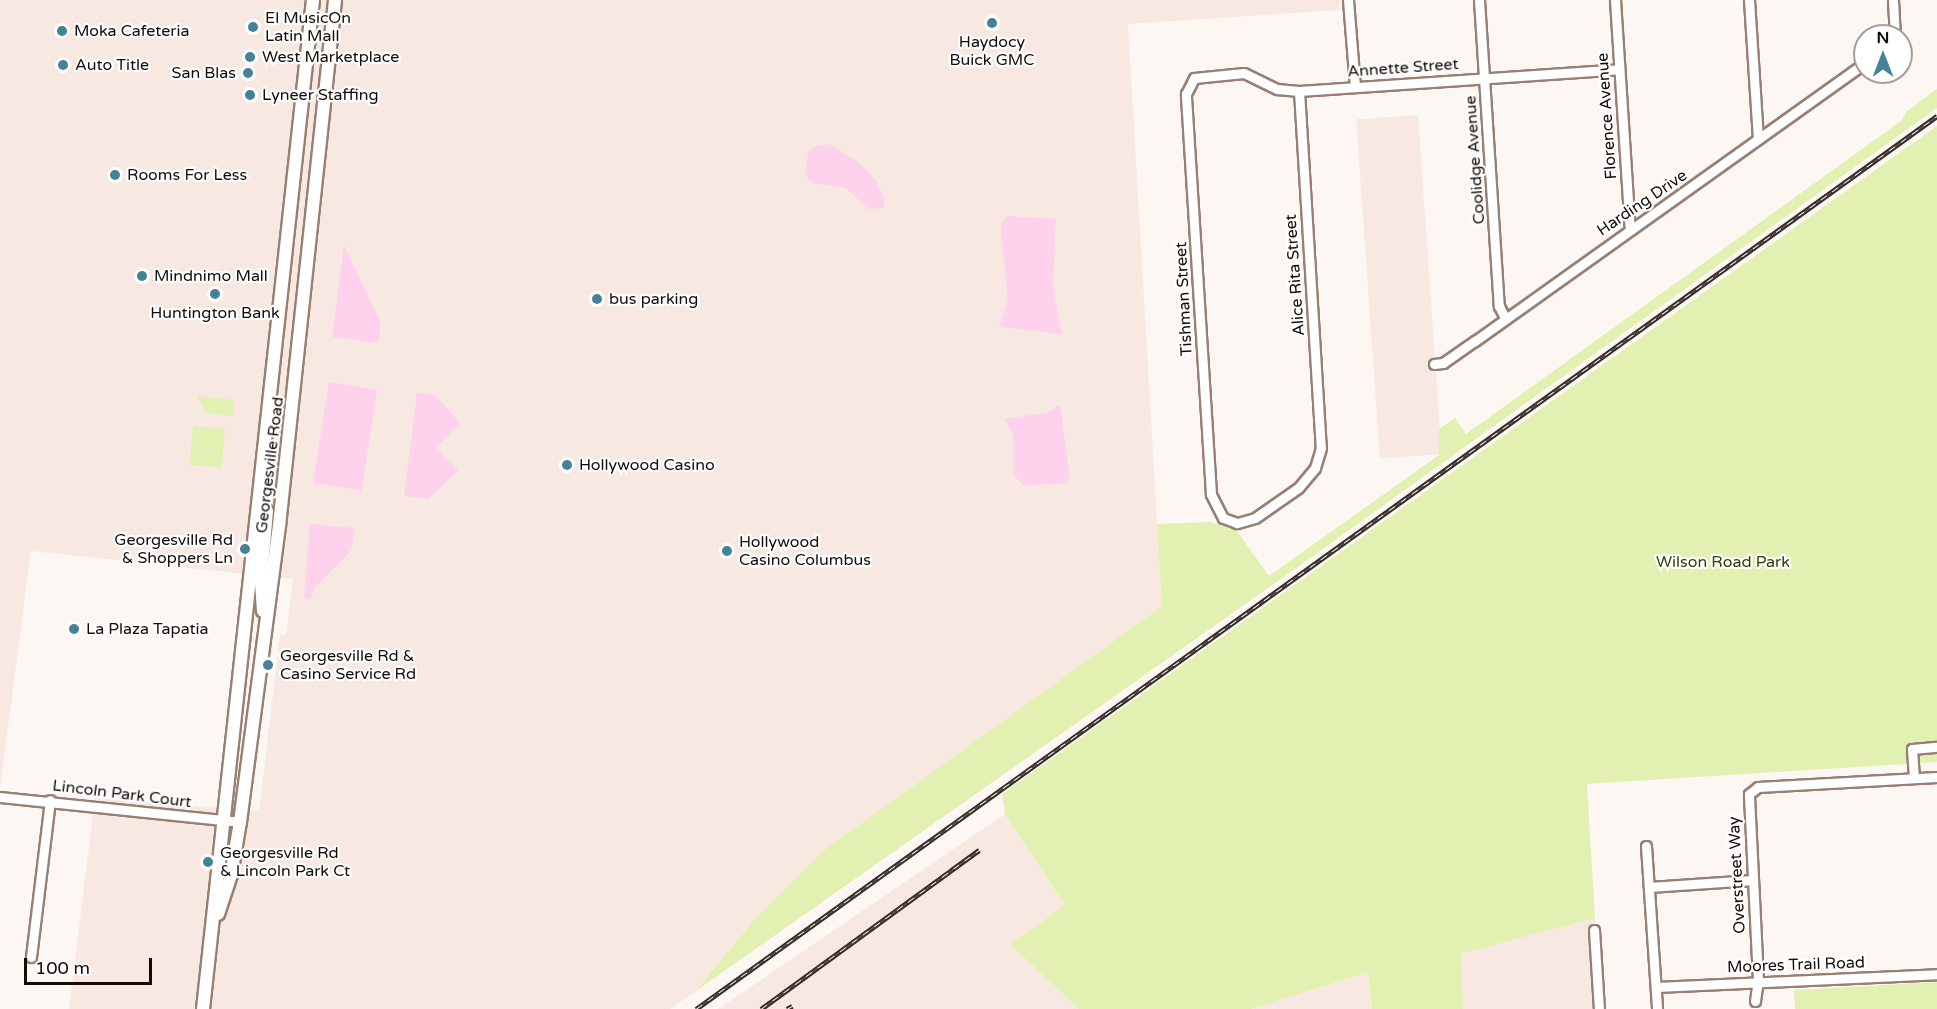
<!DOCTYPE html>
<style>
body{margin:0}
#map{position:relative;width:1937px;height:1009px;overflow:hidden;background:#fdf7f4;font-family:"Varela Round",sans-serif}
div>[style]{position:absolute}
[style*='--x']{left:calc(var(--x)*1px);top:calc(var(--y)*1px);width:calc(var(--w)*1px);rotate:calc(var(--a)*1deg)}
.built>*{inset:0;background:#f7e9e2;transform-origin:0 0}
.green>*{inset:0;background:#e2f1b1;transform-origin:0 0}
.water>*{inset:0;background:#fed2ed;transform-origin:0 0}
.roads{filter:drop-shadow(2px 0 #987f72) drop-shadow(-2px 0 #987f72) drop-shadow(0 2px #987f72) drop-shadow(0 -2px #987f72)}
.minor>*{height:9px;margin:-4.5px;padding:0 4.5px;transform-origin:4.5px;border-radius:4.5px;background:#fff}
.major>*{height:12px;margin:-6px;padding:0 6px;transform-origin:6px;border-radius:6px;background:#fff}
.rail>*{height:4.5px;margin-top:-2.25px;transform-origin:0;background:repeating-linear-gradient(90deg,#fff 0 7px,#332b26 0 14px);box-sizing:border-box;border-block:2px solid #332b26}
.dots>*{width:16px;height:16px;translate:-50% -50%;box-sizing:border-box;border:3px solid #fff;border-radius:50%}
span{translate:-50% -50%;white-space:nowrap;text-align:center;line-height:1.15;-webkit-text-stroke:4.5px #fff;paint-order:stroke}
.poi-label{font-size:16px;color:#130b06}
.left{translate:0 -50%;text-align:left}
.right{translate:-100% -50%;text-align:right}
.street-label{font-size:16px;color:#130b06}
.park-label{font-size:16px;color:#343e02}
.north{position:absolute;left:1853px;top:24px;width:60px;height:60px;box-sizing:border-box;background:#fff;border:2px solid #a19d9b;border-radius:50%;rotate:0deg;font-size:16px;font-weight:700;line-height:24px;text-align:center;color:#130b06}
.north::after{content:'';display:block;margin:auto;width:21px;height:27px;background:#448298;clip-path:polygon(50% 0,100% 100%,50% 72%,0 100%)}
.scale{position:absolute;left:24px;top:958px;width:128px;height:27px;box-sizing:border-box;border:3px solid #130b06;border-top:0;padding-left:8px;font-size:18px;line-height:21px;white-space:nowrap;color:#130b06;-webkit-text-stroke:4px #fff;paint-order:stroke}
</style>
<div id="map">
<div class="built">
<div style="clip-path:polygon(0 0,1339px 0,1339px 10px,1128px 24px,1162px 606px,823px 851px,752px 922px,696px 991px,670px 1009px,69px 1009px,95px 798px,259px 811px,280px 635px,286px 635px,293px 579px,31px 551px,0 789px)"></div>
<div style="left:1418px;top:115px;width:340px;height:62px;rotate:86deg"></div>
<div style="clip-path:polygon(1005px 814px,1065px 905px,1010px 944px,1079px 1009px,718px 1009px)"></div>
<div style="clip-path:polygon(1595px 918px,1602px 1009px,1463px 1009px,1461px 954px)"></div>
<div style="clip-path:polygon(1368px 972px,1372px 1009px,1251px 1009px)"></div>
</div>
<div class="green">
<div style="clip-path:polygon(1937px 89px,1937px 108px,1281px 579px,696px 991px,752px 922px,823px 851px,1162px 606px,1157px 524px,1211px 522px,1237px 531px,1269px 576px,1439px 455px,1439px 429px,1455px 418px,1466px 434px,1901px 121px,1907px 111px)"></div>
<div style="clip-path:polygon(1937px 126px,1937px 762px,1587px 784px,1595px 918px,1461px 954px,1463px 1009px,1372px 1009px,1368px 972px,1251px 1009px,1079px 1009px,1010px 944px,1065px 905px,1005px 814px,1002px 794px)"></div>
<div style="clip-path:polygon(197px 396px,234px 400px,234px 413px,231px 416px,206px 413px)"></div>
<div style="left:193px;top:426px;width:32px;height:39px;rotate:5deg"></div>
<div style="clip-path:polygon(1937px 982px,1937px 1009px,1795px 1009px,1794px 990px)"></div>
</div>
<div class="water">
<div style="clip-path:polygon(829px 144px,859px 162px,876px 181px,885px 200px,884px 208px,868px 209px,846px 188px,812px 183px,805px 174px,808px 152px,818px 145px)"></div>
<div style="clip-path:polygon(1007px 216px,1056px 219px,1053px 287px,1062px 334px,999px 327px,1008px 299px,1001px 233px,1001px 223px)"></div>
<div style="clip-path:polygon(344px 245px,381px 323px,378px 343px,332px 337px)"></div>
<div style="left:329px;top:382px;width:49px;height:102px;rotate:9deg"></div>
<div style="clip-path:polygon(417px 393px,435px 395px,461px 424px,436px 447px,458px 471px,428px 499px,404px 496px)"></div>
<div style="clip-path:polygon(1060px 405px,1070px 477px,1066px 484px,1023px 485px,1013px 474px,1013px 436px,1005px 419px,1049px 412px)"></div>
<div style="clip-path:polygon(310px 524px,355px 528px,351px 551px,317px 585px,309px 600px,304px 598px)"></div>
</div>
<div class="roads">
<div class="minor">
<div style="--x:1348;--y:0;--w:87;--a:85.4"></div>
<div style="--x:1479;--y:0;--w:307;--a:86.3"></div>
<div style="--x:1499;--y:306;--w:13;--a:63"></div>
<div style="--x:1615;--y:0;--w:229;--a:86.3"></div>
<div style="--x:1749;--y:0;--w:139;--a:86.3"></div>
<div style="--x:1893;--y:0;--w:36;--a:87"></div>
<div style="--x:1299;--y:91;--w:358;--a:86.5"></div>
<div style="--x:1321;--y:448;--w:21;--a:107"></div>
<div style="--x:1315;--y:468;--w:26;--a:130"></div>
<div style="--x:1298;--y:488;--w:52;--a:145.1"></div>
<div style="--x:1255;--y:518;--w:19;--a:164"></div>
<div style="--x:1237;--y:523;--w:15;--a:-160"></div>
<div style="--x:1223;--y:518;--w:27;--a:-117"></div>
<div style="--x:1211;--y:494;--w:401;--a:-93.6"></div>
<div style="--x:1186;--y:94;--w:18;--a:-63"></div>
<div style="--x:1194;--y:78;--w:50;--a:-5.7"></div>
<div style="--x:1244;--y:73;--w:37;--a:26"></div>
<div style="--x:1277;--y:89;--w:22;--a:5"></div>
<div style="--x:1299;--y:91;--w:321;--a:-3.9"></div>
<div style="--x:1434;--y:364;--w:9;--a:-6"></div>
<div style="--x:1443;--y:363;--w:39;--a:-35"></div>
<div style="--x:1475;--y:341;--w:479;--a:-35.5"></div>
<div style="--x:1914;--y:778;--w:29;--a:-94"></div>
<div style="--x:1912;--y:749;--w:25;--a:-5"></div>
<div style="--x:0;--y:797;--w:241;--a:5.9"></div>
<div style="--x:1646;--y:846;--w:163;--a:86.1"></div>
<div style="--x:1650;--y:887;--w:102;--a:-3.9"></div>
<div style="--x:1594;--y:930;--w:79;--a:86.4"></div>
<div style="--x:31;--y:957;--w:158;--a:-83.1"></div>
<div style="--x:1656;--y:987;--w:281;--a:-2.6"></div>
<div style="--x:1755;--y:1001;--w:21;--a:-82"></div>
<div style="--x:1758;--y:980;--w:186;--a:-92.8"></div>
<div style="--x:1749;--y:794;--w:11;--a:-38"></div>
<div style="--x:1758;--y:787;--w:179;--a:-3.2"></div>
</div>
<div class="major">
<div style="--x:263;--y:611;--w:32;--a:-94"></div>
<div style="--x:261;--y:579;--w:68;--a:-85"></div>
<div style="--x:218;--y:914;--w:41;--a:-71.6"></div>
<div style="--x:231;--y:875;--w:54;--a:-80.4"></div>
<div style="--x:240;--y:822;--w:299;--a:-82.5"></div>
<div style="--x:279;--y:526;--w:529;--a:-83.92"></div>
<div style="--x:203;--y:1009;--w:1015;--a:-83.78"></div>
</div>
</div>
<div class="rail">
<div style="--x:696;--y:1009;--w:1529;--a:-35.74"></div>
<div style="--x:761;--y:1009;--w:270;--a:-36.1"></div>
<div style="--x:787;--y:1009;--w:6;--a:-31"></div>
</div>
<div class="dots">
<div style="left:992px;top:23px;background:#448298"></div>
<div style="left:253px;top:27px;background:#448298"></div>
<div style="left:62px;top:31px;background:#448298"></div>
<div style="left:250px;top:57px;background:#448298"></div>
<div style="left:63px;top:65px;background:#448298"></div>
<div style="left:248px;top:73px;background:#448298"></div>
<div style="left:250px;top:95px;background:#448298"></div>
<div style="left:115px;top:175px;background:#448298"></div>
<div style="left:142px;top:276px;background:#448298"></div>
<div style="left:215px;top:294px;background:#448298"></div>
<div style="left:597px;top:299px;background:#448298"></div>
<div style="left:567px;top:465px;background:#448298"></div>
<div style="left:245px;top:549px;background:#448298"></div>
<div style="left:727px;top:551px;background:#448298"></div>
<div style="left:74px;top:629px;background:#448298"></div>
<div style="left:268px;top:665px;background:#448298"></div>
<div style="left:208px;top:862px;background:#448298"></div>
</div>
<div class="poi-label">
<span class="left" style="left:265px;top:27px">El MusicOn<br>Latin Mall</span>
<span class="left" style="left:74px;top:31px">Moka Cafeteria</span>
<span style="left:992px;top:51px">Haydocy<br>Buick GMC</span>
<span class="left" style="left:262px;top:57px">West Marketplace</span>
<span class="left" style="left:75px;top:65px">Auto Title</span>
<span class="right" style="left:236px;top:73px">San Blas</span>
<span class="left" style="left:262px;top:95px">Lyneer Staffing</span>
<span class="left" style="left:127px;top:175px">Rooms For Less</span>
<span class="left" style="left:154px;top:276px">Mindnimo Mall</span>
<span class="left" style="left:609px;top:299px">bus parking</span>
<span style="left:215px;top:313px">Huntington Bank</span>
<span class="left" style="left:579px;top:465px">Hollywood Casino</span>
<span class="right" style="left:233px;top:549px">Georgesville Rd<br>&amp; Shoppers Ln</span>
<span class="left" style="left:739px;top:551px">Hollywood<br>Casino Columbus</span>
<span class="left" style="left:86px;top:629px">La Plaza Tapatia</span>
<span class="left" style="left:280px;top:665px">Georgesville Rd &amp;<br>Casino Service Rd</span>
<span class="left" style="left:220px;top:862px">Georgesville Rd<br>&amp; Lincoln Park Ct</span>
</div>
<div class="street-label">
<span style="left:1403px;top:68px;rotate:-4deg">Annette Street</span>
<span style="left:1607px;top:116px;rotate:-94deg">Florence Avenue</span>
<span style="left:1475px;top:160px;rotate:-94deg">Coolidge Avenue</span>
<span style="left:1642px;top:203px;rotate:-34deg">Harding Drive</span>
<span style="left:1295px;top:275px;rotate:-94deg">Alice Rita Street</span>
<span style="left:1184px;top:299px;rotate:-93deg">Tishman Street</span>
<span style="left:270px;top:465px;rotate:-83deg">Georgesville Road</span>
<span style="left:122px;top:794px;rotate:7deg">Lincoln Park Court</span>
<span style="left:1737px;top:875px;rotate:-93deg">Overstreet Way</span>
<span style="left:1796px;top:965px;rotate:-2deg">Moores Trail Road</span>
</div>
<div class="park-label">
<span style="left:1723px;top:562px">Wilson Road Park</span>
</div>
<div class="north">N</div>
<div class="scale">100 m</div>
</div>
